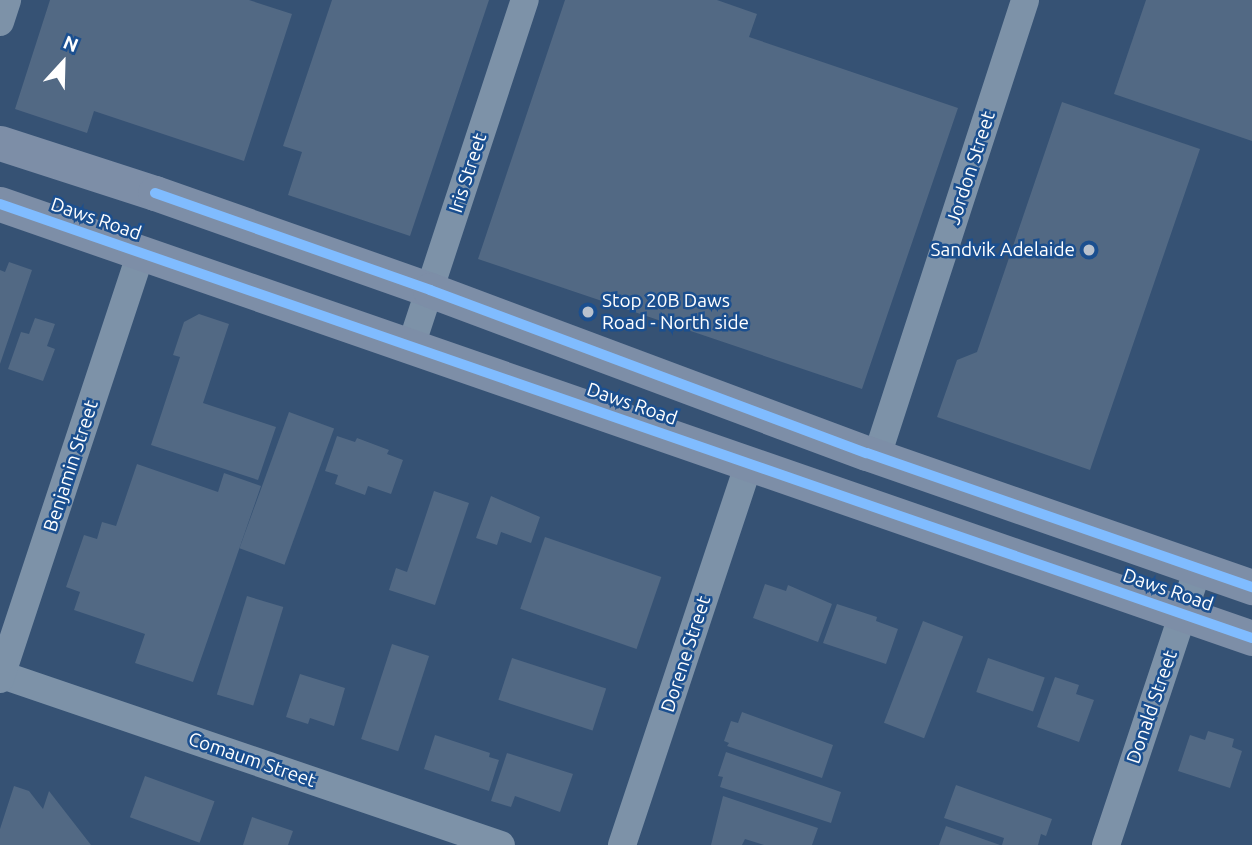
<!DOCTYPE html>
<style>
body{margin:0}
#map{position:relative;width:1252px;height:845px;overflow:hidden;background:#365274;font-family:Ubuntu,sans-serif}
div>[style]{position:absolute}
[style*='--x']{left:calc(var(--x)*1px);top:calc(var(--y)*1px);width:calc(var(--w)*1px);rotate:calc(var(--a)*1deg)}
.building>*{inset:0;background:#526984;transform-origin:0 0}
.minor>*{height:28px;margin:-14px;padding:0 14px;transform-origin:14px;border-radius:14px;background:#7d92a8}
.major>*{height:35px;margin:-17.5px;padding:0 17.5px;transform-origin:17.5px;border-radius:17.5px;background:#7d8ea7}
.cycleway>*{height:10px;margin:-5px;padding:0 5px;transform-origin:5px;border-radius:5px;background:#80bcff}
.dots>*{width:19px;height:19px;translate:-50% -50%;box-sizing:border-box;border:4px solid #1b4f8f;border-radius:50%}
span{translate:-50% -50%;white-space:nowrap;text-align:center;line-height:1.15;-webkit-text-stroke:5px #1b4f8f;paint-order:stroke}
.street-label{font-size:19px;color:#fff}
.poi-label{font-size:19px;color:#fff}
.right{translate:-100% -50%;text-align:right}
.left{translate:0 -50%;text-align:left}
.north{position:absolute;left:28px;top:28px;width:70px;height:70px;-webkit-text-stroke:5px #1b4f8f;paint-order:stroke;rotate:22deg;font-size:19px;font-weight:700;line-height:28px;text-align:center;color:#fff}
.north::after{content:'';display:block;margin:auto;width:24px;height:32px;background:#fff;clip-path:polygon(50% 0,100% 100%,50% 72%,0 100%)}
</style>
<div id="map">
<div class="building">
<div style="clip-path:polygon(50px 0,249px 0,292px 14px,244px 161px,94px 111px,87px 133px,15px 109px)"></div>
<div style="clip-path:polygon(332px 0,489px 0,410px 236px,288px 195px,302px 152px,283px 146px)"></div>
<div style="clip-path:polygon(565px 0,717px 0,757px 14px,749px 37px,958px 108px,862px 389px,478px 259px)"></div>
<div style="clip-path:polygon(1146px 0,1252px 0,1252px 141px,1114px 94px)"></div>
<div style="clip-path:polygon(1062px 102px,1200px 149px,1090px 470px,937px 417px,957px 360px,977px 352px)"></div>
<div style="clip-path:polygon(9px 262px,32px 270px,0 364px,0 270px,5px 272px)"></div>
<div style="clip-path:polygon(199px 314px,229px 324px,203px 403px,276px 427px,258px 480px,151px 445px,180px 357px,173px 355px,184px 322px)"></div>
<div style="clip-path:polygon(35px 318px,55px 324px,47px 346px,55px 349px,43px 381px,8px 369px,21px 332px,29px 334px)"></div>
<div style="left:289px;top:412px;width:48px;height:145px;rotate:20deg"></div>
<div style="clip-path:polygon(337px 436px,355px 442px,357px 438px,389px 450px,387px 454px,403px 460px,391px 494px,368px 486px,365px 495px,335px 484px,338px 475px,325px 471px)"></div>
<div style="clip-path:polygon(137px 464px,218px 492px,224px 473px,261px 486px,193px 682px,135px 663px,145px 634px,74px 610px,80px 592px,66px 587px,84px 535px,97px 539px,102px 522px,116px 526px)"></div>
<div style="clip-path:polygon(434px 491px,469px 503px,435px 605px,389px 590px,396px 568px,407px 572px)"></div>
<div style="clip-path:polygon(491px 496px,540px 517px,531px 543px,501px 532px,497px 545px,476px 538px)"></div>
<div style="left:545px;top:537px;width:123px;height:76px;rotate:19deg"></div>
<div style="clip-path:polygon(765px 584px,786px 591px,788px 585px,832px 604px,818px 642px,753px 618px)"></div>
<div style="left:247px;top:596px;width:38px;height:103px;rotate:17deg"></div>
<div style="clip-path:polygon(837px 604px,877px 617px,876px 621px,898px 629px,886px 664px,823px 643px)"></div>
<div style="left:923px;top:621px;width:43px;height:109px;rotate:21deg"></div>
<div style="left:392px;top:644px;width:39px;height:100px;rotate:18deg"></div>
<div style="left:512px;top:658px;width:99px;height:44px;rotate:18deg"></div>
<div style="left:988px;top:658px;width:60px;height:36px;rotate:19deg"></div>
<div style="clip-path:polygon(300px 674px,345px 688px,334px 726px,310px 718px,308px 724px,286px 717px)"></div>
<div style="clip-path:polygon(1055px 677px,1079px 685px,1076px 694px,1094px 700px,1079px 742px,1037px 727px)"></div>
<div style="clip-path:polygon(742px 712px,833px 745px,822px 778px,727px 746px,729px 743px,724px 741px,731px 721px,738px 723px)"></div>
<div style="clip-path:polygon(1208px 731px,1234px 739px,1232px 747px,1242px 751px,1230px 788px,1178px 771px,1190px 735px,1205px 740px)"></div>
<div style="clip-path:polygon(435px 735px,490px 753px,489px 757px,499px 760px,489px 791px,424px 769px)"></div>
<div style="clip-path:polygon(726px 752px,841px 792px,831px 823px,720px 787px,723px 777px,718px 776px)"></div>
<div style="clip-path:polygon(507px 753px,573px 774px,560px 812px,515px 796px,511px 807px,491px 801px)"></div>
<div style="left:145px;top:776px;width:74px;height:44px;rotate:20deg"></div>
<div style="clip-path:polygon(956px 785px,1052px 819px,1046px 836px,1041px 834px,1038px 845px,1002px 845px,1004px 838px,944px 818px)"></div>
<div style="clip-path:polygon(14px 786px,29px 791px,43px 809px,49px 791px,91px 845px,0 845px,0 829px)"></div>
<div style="clip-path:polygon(723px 796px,818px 828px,812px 845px,764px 845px,745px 839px,742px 845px,711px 845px)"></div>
<div style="clip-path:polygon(252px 817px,293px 831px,288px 845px,243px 845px)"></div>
<div style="clip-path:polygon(946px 826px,1000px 845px,939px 845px)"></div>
</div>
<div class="minor">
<div style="--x:0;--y:22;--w:23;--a:-72"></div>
<div style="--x:411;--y:346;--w:364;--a:-71.8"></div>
<div style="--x:877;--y:456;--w:479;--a:-72"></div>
<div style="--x:2;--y:675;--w:527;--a:18.81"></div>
<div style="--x:0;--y:679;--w:449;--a:-71.7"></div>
<div style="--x:622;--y:845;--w:403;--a:-71.6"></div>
<div style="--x:1106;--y:845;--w:291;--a:-71.6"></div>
</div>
<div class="major">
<div style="--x:0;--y:143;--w:163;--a:17.9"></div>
<div style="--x:155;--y:193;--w:292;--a:19.4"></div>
<div style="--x:430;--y:290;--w:466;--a:20.5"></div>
<div style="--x:867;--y:453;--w:408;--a:19.2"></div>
<div style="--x:0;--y:204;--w:1325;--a:19.12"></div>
</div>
<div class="cycleway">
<div style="--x:155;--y:193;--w:292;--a:19.4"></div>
<div style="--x:430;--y:290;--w:466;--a:20.5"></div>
<div style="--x:867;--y:453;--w:408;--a:19.2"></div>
<div style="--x:0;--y:204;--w:1325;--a:19.12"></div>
</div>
<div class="dots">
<div style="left:1089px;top:250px;background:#b9c2ce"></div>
<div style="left:588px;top:312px;background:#b9c2ce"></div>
</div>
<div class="street-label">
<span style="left:971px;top:168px;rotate:-72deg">Jordon Street</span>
<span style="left:468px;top:173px;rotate:-72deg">Iris Street</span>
<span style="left:96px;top:219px;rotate:19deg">Daws Road</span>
<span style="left:632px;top:404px;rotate:19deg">Daws Road</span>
<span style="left:71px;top:466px;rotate:-72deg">Benjamin Street</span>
<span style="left:1168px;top:590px;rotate:19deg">Daws Road</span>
<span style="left:686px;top:654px;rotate:-72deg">Dorene Street</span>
<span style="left:1152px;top:707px;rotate:-71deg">Donald Street</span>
<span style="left:252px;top:760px;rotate:19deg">Comaum Street</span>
</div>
<div class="poi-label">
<span class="right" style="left:1075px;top:250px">Sandvik Adelaide</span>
<span class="left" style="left:602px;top:312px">Stop 20B Daws<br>Road - North side</span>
</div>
<div class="north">N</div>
</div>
